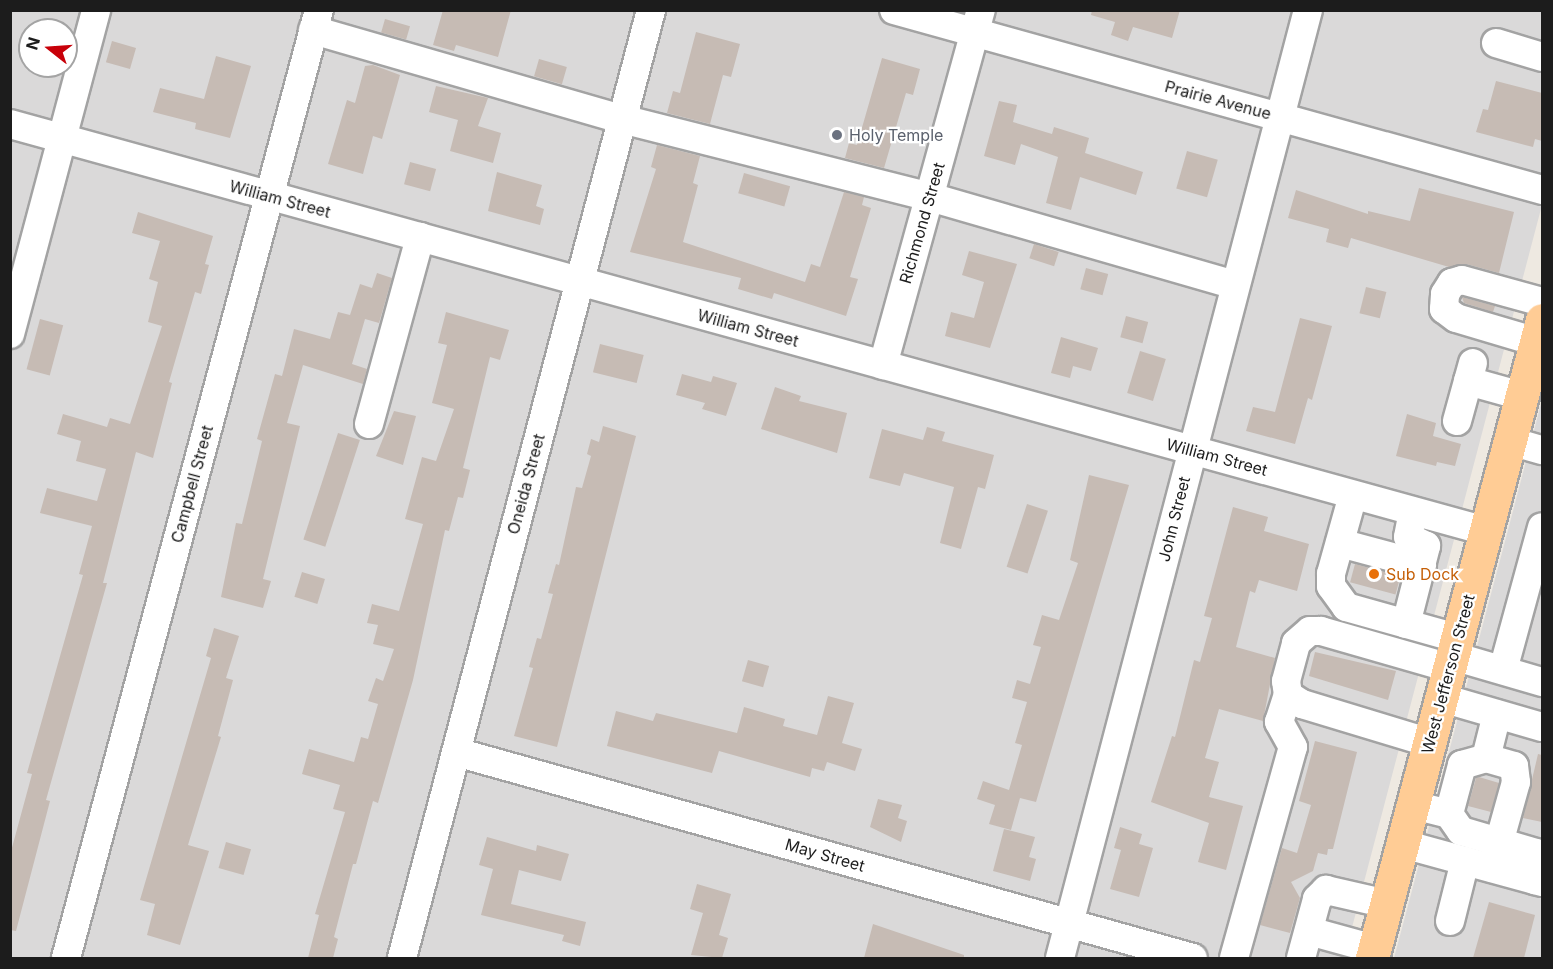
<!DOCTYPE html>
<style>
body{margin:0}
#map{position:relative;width:1553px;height:969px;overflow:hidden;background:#eee9e1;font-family:Inter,sans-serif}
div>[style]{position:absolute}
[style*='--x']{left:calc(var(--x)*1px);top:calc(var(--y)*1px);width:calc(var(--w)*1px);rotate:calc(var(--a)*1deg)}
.residential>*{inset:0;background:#dad9d9}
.building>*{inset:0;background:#c6bbb4;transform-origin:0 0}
.roads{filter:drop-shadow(2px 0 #a3a3a3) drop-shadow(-2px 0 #a3a3a3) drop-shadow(0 2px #a3a3a3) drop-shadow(0 -2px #a3a3a3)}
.minor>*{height:28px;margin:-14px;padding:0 14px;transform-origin:14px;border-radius:14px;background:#fff}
.major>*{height:33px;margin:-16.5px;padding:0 16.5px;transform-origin:16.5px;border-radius:16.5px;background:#ffcc95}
.dots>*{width:16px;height:16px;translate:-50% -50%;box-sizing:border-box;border:3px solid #fff;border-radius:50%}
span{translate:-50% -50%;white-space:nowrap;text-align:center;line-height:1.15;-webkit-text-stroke:4.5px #fff;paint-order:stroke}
.street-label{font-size:16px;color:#1c1c1c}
.worship-label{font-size:16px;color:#5b616d}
.left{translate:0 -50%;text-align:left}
.food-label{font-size:16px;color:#c56008}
.frame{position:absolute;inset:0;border:12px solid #1c1c1c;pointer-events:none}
.north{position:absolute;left:18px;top:18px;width:60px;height:60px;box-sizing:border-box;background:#fff;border:2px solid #a4a4a4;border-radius:50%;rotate:287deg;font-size:16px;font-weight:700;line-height:24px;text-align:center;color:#1c1c1c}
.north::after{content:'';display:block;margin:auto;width:21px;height:27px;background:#c80009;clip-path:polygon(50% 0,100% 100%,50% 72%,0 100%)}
</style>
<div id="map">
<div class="residential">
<div style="clip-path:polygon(evenodd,10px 11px,1542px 11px,1542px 205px,1344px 958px,11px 958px,10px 11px,30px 30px,66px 30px,66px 66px,30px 66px,30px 30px)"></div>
<div style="clip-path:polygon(1542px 400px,1542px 958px,1394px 958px,1507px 534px)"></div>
</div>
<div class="building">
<div style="clip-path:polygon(443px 10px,511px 10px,498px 57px,456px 45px,454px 51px,433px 45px)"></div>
<div style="clip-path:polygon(1092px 10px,1180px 10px,1172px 38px,1133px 27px,1128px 41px,1111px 35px,1115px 22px,1091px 15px)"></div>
<div style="left:385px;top:19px;width:26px;height:14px;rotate:16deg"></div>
<div style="clip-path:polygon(696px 32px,740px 44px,731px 77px,723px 75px,710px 124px,667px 113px,673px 91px,680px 93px)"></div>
<div style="left:112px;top:41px;width:25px;height:22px;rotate:16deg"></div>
<div style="clip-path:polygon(216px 56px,251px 66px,230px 138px,195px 129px,196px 123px,153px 112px,160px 88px,204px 99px)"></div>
<div style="clip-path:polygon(882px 58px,920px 69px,913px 95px,906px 93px,884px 168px,845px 158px,849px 143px,857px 145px)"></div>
<div style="left:539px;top:59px;width:29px;height:18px;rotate:16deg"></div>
<div style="clip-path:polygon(373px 65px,400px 75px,382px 139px,373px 136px,363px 174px,328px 164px,347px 100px,355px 103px,365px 66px)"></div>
<div style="clip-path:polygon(1496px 81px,1542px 93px,1542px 141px,1535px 139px,1533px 147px,1476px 132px,1483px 109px,1488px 110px)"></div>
<div style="clip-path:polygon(436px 86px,488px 98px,478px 126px,501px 133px,493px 163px,450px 151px,458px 120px,429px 112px)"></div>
<div style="clip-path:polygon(999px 101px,1017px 105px,1013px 122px,1052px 134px,1054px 127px,1089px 138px,1085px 153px,1143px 172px,1136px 195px,1080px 177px,1071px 210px,1046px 203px,1058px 157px,1021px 144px,1015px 165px,984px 156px)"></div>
<div style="clip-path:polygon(657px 145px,700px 156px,693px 183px,698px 185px,683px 242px,805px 282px,811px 264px,820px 267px,844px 192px,864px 197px,862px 205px,871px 208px,850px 277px,858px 279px,846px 316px,774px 293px,772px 299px,738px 289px,741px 278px,630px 252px,656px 169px,651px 167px)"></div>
<div style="left:1187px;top:151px;width:32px;height:39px;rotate:16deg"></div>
<div style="left:410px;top:162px;width:27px;height:23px;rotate:15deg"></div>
<div style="clip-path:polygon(497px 172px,542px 185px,536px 206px,544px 209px,540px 225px,488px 211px)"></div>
<div style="left:744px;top:173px;width:48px;height:21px;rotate:16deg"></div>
<div style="clip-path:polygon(1419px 188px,1514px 212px,1499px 273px,1466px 264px,1449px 267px,1351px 238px,1348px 248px,1326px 242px,1329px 229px,1288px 218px,1296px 190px,1368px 214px,1368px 211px,1410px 221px)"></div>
<div style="clip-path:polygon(138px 212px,213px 236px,205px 264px,209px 265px,201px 294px,195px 292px,169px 382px,172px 383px,153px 458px,136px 452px,103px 583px,107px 583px,46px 800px,50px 801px,16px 931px,10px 930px,10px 855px,32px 774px,27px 773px,83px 575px,79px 574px,92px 526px,40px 513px,47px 488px,97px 501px,106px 469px,76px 461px,81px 441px,57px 434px,63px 414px,107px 427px,110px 418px,130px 424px,162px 326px,148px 322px,158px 282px,149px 279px,160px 241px,132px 233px)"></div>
<div style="left:1034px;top:244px;width:26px;height:15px;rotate:18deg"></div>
<div style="clip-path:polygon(969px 251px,1017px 264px,990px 348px,945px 336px,951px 312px,974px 318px,984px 282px,962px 275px)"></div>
<div style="left:1086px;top:268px;width:23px;height:22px;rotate:15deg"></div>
<div style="clip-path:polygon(377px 273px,392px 278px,379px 323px,365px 319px,352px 364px,367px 369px,363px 384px,303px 365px,287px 423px,300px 426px,263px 579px,271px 581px,263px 608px,221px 597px,236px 523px,242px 524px,262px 441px,257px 439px,275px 374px,282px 376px,294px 329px,330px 339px,338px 312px,350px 315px,360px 284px,372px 288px)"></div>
<div style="left:1366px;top:287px;width:21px;height:27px;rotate:14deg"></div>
<div style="clip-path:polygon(1462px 297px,1495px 306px,1493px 312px,1464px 303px)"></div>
<div style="clip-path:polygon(446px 312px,509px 330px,500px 360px,490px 357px,463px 468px,470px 470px,463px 498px,458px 497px,449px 531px,445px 530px,413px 680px,378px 803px,373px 801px,356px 864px,353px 864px,334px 937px,338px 939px,333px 958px,308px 958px,319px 915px,315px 914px,345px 812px,333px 809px,340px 785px,302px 774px,309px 749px,354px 762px,361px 737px,368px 739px,378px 704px,368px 701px,376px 678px,383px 681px,394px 649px,373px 644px,378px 625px,367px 623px,372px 604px,399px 611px,423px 524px,405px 519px,422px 457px,436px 461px,454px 409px,432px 403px,447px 345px,438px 343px)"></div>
<div style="left:1126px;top:316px;width:23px;height:22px;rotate:15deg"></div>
<div style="clip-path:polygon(1300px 318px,1332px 326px,1312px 400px,1308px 398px,1295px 444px,1246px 431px,1253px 407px,1275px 412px)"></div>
<div style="left:40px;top:319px;width:24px;height:52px;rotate:15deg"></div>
<div style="clip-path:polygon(1061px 337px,1098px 348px,1091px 371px,1073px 366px,1070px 378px,1051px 373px)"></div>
<div style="left:600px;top:344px;width:45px;height:29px;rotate:14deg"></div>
<div style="left:1140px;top:351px;width:27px;height:44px;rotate:17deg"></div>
<div style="clip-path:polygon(682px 374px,711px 382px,713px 376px,737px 383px,726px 416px,702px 409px,705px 403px,676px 395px)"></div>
<div style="clip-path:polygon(775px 387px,801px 396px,799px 401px,847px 413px,837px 453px,761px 429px)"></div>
<div style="clip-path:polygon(394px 411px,416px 416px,403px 465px,376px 456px)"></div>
<div style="clip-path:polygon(1407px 414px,1436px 423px,1433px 436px,1461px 444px,1455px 466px,1437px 462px,1436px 466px,1396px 456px)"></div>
<div style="clip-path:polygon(603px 426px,636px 436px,557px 747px,514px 736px,533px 668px,529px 667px,537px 638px,541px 639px,553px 594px,548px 593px,556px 564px,559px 565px,576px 487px,582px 488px,591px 456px,587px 454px,591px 439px,599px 442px)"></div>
<div style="clip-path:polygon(927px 427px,945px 432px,942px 441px,994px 455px,985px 489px,978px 487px,961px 549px,940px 543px,954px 487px,904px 473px,900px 486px,869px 478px,882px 429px,923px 440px)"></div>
<div style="left:338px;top:433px;width:23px;height:112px;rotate:18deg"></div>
<div style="clip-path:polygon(1089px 475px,1129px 485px,1036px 802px,1020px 798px,1011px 830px,989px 824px,995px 805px,977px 799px,983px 781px,1009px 790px,1022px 745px,1015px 743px,1027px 702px,1012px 698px,1017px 680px,1030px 684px,1041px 647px,1033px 645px,1042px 615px,1059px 620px,1078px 563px,1070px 560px)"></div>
<div style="left:1027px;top:504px;width:22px;height:66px;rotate:18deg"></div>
<div style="clip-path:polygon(1233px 507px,1268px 517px,1264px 531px,1309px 544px,1297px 591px,1259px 580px,1255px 593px,1250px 591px,1236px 647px,1275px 658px,1263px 721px,1219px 709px,1205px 758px,1219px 762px,1209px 797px,1243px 806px,1226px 870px,1198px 862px,1209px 823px,1151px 802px,1172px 736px,1175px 737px,1194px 660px,1200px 662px,1212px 618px,1204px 616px)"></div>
<div style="left:1355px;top:564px;width:47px;height:19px;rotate:15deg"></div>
<div style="left:302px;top:572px;width:24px;height:26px;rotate:17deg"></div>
<div style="clip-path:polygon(214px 628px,239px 636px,226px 678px,233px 680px,218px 736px,221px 737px,188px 845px,209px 851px,180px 945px,147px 935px,155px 904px,140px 900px,211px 658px,206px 656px)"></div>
<div style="clip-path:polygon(1315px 652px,1396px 671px,1388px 700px,1309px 676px)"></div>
<div style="left:748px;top:660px;width:22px;height:22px;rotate:16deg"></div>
<div style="clip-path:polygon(828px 696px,854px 703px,842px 743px,862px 749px,855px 771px,827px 762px,824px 771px,812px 768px,810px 777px,719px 751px,712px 773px,607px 746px,616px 711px,653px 721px,656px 713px,737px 733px,744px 707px,785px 719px,783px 726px,817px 735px)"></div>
<div style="clip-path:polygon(1315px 741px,1357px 752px,1333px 849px,1328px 849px,1327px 855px,1318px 853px,1313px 871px,1291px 882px,1300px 898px,1290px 933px,1260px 925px,1282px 848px,1297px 853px,1311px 805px,1299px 801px)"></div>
<div style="clip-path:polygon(1538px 754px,1542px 755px,1542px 822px,1523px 818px)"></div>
<div style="clip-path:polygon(1479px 777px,1499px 783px,1491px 812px,1468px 806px,1476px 778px)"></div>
<div style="clip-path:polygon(878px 799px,902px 805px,898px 818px,907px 821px,901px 842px,870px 827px)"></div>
<div style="clip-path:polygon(1120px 827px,1142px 834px,1139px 844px,1153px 848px,1139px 897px,1110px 889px,1121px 850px,1114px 848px)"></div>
<div style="clip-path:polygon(1004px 829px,1035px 837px,1029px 857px,1036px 859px,1030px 881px,993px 871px)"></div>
<div style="clip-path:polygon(487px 837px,536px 851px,537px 845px,569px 854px,561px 881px,519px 870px,511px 904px,586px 922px,580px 946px,562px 941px,564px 935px,481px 915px,493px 869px,479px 865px)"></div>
<div style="left:226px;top:842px;width:26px;height:27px;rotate:16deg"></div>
<div style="clip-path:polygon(697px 884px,731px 894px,719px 935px,728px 938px,722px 958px,691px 955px,703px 913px,690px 909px)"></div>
<div style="clip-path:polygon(1489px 902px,1535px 915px,1524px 958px,1473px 958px)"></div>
<div style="clip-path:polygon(873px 924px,964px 955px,964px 958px,864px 958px)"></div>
</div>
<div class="roads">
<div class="minor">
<div style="--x:894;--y:10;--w:673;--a:15.52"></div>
<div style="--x:313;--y:30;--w:322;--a:16.1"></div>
<div style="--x:622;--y:119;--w:318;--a:14.2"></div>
<div style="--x:930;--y:197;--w:317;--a:16.1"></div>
<div style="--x:1496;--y:43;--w:48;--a:16.9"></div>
<div style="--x:10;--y:124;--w:1531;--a:15.42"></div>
<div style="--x:10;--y:334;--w:335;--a:-75.1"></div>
<div style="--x:1537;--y:342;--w:84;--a:-163.5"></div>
<div style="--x:1456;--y:318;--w:15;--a:-143"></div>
<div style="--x:1444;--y:309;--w:15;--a:-86"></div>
<div style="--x:1445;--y:294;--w:13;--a:-58"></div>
<div style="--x:1452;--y:283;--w:10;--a:-17"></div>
<div style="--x:1462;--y:280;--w:83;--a:15.4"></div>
<div style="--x:883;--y:365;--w:368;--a:-74.6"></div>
<div style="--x:1468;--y:381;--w:56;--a:15.5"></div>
<div style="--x:1457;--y:421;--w:60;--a:-74.6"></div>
<div style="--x:369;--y:424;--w:194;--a:-74.7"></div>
<div style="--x:1510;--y:441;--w:33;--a:16"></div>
<div style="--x:1353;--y:495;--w:82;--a:105.6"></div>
<div style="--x:1331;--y:574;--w:12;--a:90"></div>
<div style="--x:1331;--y:586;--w:26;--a:54"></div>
<div style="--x:1346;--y:607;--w:115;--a:15.6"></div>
<div style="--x:1340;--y:543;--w:85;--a:15"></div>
<div style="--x:1406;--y:624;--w:81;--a:-75.6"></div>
<div style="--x:1426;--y:546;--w:20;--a:-153"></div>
<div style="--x:1408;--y:537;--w:26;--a:-79"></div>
<div style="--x:1453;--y:656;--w:93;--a:16.3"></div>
<div style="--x:1503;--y:670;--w:148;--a:-74.7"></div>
<div style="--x:1288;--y:695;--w:17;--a:33"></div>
<div style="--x:1302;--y:704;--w:134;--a:16.9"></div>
<div style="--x:1442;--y:698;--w:104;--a:16.2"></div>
<div style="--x:456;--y:752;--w:765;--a:15.62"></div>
<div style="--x:1413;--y:805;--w:37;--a:14"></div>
<div style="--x:1449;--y:814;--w:21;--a:55"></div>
<div style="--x:1461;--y:831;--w:78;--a:16.3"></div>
<div style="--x:1536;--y:853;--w:9;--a:63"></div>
<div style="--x:1540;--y:861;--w:20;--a:105"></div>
<div style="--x:1449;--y:814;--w:51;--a:-75.1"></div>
<div style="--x:1462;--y:765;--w:25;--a:-16"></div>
<div style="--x:1403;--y:844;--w:144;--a:15.3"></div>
<div style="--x:1492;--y:868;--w:89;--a:-74.4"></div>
<div style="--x:1516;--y:782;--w:16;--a:-97"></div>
<div style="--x:1514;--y:766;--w:29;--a:-164"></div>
<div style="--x:1486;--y:758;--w:45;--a:-76"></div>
<div style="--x:1450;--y:921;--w:62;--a:-76"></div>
<div style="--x:1309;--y:931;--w:68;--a:15.3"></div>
<div style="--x:66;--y:958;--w:981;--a:-75.06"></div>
<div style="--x:402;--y:958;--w:980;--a:-75.28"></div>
<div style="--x:1060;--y:958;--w:980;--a:-75.34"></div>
<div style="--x:1234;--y:958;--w:219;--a:-74.4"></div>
<div style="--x:1293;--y:747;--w:29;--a:-119"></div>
<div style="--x:1279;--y:722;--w:28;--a:-72"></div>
<div style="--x:1288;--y:695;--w:14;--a:-98"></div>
<div style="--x:1286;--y:681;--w:39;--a:-75"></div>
<div style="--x:1296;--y:643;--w:18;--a:-41"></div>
<div style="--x:1310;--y:631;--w:11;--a:0"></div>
<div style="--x:1321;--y:631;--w:134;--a:16"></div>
<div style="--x:1301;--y:958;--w:61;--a:-74.8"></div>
<div style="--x:1317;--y:899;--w:13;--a:-45"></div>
<div style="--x:1326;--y:890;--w:63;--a:12.9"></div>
</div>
<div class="major">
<div style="--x:1372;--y:958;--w:660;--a:-75.08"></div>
</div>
</div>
<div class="dots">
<div style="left:837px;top:135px;background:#6b7280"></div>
<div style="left:1374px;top:574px;background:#e8710a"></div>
</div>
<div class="street-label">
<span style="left:1218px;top:100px;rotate:15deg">Prairie Avenue</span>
<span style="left:280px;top:199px;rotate:15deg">William Street</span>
<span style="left:922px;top:223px;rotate:-74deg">Richmond Street</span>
<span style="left:748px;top:328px;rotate:15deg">William Street</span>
<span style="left:1217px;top:457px;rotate:15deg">William Street</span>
<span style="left:192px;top:484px;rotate:-75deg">Campbell Street</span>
<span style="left:526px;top:484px;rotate:-75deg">Oneida Street</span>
<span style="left:1174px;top:519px;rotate:-76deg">John Street</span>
<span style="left:1448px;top:674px;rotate:-75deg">West Jefferson Street</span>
<span style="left:825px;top:855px;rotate:16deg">May Street</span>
</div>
<div class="worship-label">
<span class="left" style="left:849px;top:135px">Holy Temple</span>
</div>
<div class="food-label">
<span class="left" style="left:1386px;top:574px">Sub Dock</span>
</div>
<div class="frame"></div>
<div class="north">N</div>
</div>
